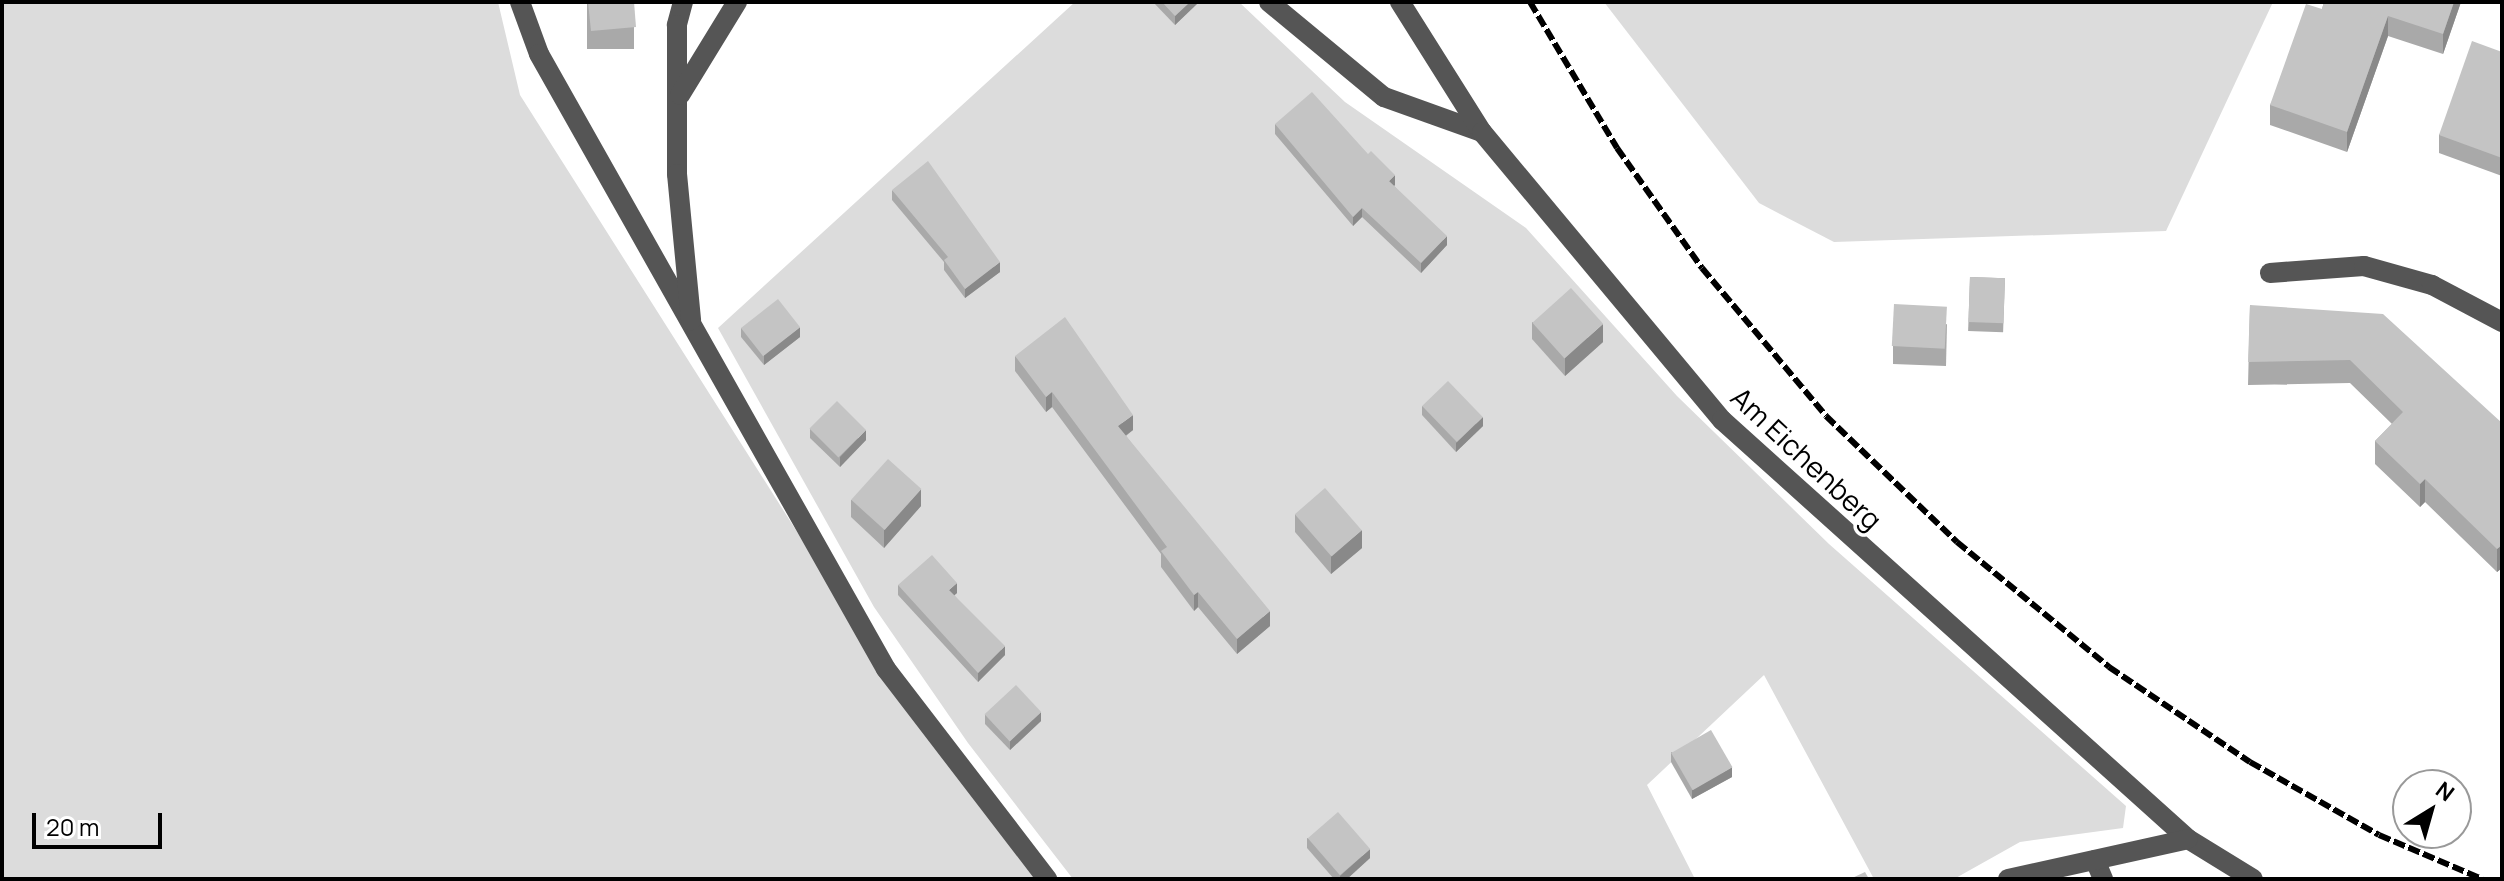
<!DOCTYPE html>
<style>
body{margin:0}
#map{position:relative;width:2504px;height:881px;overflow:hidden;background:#fff;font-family:Manrope,sans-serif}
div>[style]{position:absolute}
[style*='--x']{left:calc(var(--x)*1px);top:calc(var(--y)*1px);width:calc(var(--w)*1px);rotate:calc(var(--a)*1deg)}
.green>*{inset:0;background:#dcdcdc}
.minor>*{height:20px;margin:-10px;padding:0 10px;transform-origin:10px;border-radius:10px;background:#555}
.rail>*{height:6px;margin-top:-3px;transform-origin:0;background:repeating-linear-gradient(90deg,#000 0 12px,transparent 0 16px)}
.wall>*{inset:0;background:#a9a9a9;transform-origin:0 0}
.shaded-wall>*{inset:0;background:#898989}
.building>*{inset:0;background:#c4c4c4;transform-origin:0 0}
span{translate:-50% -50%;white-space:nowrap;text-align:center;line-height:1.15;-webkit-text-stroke:7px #fff;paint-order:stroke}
.street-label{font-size:28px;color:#000}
.frame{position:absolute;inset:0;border:4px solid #000;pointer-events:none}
.north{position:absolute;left:2392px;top:769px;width:80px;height:80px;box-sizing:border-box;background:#fff;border:2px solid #999;border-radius:50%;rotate:37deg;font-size:22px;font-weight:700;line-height:32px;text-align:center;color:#000}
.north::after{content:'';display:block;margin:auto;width:28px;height:36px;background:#000;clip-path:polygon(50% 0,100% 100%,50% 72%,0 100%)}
.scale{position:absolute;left:32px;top:813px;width:130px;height:36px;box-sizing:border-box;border:4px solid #000;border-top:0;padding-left:10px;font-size:24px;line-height:28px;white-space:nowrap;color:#000;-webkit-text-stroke:6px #fff;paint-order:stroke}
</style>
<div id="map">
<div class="green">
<div style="clip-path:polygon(2px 2px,498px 2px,520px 95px,884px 669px,1040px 879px,2px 879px)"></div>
<div style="clip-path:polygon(1075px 2px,1239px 2px,1345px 102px,1526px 228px,1677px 396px,1829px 544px,2126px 806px,2123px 828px,2020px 842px,1954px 879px,1874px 879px,1764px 675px,1647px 785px,1695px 879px,1073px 879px,968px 743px,874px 607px,718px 328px)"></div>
<div style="clip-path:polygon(1604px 2px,2273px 2px,2166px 231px,1834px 242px,1759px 203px)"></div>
</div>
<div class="minor">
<div style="--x:520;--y:2;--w:55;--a:69.9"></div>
<div style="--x:539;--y:54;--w:706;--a:60.57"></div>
<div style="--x:886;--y:669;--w:265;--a:52.5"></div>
<div style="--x:683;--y:2;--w:24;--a:105"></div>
<div style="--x:677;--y:25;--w:149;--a:90"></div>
<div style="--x:677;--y:174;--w:147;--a:84.5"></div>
<div style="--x:1269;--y:2;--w:149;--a:39.6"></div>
<div style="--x:1384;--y:97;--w:104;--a:19.7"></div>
<div style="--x:1400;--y:2;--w:154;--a:57.8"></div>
<div style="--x:1482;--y:132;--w:375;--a:50.2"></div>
<div style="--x:1722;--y:420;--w:627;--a:41.96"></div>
<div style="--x:2188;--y:839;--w:76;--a:31.6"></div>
<div style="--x:680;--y:95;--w:109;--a:-58.5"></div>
<div style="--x:2270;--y:273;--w:94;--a:-4.3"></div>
<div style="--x:2364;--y:266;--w:71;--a:15.6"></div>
<div style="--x:2432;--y:285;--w:79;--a:27.9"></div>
<div style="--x:2095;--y:860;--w:21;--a:67"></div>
<div style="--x:2008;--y:879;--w:184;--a:-12.5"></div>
</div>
<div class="rail">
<div style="--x:1530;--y:2;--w:170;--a:59.2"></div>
<div style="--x:1617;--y:148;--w:147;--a:54.7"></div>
<div style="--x:1702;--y:268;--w:193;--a:50"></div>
<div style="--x:1826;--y:416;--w:182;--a:43.9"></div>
<div style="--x:1957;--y:542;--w:197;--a:39.4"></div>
<div style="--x:2109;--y:667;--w:170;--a:34"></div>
<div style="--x:2250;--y:762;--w:148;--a:29.5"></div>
<div style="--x:2379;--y:835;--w:112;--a:23.1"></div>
</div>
<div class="wall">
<div style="left:587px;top:2px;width:47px;height:47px"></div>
<div style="clip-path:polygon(1153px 2px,1199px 2px,1175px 25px)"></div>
<div style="clip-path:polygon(2324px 2px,2461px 2px,2443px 54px,2388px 36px,2347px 152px,2270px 125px,2270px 105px,2322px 9px)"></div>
<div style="clip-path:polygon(2502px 52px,2502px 176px,2439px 153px,2439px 135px)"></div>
<div style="clip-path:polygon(1275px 124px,1395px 185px,1394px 186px,1447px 245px,1421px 273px,1362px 217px,1353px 226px,1275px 134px)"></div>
<div style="clip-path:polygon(892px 190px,1000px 272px,965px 298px,944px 270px,944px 262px,892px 200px)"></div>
<div style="left:1970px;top:277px;width:35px;height:54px;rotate:2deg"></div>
<div style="clip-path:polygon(2250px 305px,2502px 423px,2502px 568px,2497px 572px,2425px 502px,2420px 507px,2375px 464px,2375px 441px,2392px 424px,2350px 383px,2248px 385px)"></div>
<div style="clip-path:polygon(1532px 322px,1603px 342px,1565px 376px,1532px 339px)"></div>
<div style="clip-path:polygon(1947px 324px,1946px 366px,1893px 364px,1893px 346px)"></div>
<div style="clip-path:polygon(741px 328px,800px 337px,764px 365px,741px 337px)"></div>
<div style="clip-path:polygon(1015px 356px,1133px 430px,1126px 436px,1270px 626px,1237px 654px,1198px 607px,1194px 611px,1161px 567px,1161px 554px,1052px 407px,1046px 412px,1015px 371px)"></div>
<div style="clip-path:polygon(1422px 406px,1483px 426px,1456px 452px,1422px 415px)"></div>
<div style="clip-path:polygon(810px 429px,866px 440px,840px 467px,810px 438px)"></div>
<div style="clip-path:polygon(851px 500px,921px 506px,884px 548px,851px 517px)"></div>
<div style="clip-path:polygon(1295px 514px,1362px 548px,1331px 574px,1295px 532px)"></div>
<div style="clip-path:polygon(898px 585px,957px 593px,954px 595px,1005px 655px,978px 682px,898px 595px)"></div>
<div style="clip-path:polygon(985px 715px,1041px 721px,1010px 750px,985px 724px)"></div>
<div style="clip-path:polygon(1671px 752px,1732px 777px,1692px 799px,1671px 762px)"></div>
<div style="clip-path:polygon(1307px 838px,1370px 858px,1347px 879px,1334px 879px,1307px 848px)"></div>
</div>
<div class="shaded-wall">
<div style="clip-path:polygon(1190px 2px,1199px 2px,1175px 25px,1175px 16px)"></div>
<div style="clip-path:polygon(2454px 2px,2461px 2px,2443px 54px,2443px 34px)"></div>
<div style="clip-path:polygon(2388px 16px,2388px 36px,2347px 152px,2347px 132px)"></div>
<div style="clip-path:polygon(1395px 175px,1395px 185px,1389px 190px,1389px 181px)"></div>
<div style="clip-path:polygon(1362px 208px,1362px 217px,1353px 226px,1353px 217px)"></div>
<div style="clip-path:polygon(1447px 236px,1447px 245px,1421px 273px,1421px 263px)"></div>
<div style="clip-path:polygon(1000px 262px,1000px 272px,965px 298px,965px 289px)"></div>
<div style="clip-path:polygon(1603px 324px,1603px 342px,1565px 376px,1565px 358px)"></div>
<div style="clip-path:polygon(800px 327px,800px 337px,764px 365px,764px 355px)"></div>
<div style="clip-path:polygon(1052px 392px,1052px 407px,1046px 412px,1046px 397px)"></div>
<div style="clip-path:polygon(1133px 415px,1133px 430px,1118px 441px,1118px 426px)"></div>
<div style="clip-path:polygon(1483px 417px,1483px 426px,1456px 452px,1456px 443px)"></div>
<div style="clip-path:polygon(866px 430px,866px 440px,840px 467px,840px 457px)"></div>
<div style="clip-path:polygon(2425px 479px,2425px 502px,2420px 507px,2420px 484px)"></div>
<div style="clip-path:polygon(921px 489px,921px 506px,884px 548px,884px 530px)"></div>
<div style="clip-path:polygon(1362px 530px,1362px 548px,1331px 574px,1331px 556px)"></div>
<div style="clip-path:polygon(2502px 545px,2502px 568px,2497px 572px,2497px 549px)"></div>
<div style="clip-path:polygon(957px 583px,957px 593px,949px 600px,949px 590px)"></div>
<div style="clip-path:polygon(1198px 592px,1198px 607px,1194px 611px,1194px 595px)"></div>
<div style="clip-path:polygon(1270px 611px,1270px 626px,1237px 654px,1237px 639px)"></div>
<div style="clip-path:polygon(1005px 646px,1005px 655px,978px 682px,978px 673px)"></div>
<div style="clip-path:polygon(1041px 712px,1041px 721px,1010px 750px,1010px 741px)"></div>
<div style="clip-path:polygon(1732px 767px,1732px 777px,1692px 799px,1692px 790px)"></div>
<div style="clip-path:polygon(1370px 849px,1370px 858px,1347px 879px,1340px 879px,1340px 876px)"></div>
</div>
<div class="building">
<div style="clip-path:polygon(588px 2px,634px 2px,636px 27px,591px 31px)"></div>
<div style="clip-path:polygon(1162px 2px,1190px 2px,1175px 16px)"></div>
<div style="clip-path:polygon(2324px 2px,2454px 2px,2443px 34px,2388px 16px,2347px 132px,2270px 105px,2306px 4px,2322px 9px)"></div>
<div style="clip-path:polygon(2472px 41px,2502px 52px,2502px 158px,2439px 135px)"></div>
<div style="clip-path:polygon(1312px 92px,1368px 154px,1371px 151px,1395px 175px,1389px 181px,1447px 236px,1421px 263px,1362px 208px,1353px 217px,1275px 124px)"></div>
<div style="clip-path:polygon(928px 161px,1000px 262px,965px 289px,944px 260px,948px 257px,892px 190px)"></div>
<div style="left:1970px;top:277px;width:35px;height:45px;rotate:2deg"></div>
<div style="left:1571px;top:288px;width:48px;height:52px;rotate:48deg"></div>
<div style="left:778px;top:299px;width:36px;height:47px;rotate:52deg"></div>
<div style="left:1894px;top:304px;width:53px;height:42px;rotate:3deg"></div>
<div style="clip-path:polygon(2250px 305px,2383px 314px,2502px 423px,2502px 545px,2497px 549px,2425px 479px,2420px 484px,2375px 441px,2403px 412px,2350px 360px,2248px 362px)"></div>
<div style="clip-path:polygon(1065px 317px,1133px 415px,1118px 426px,1270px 611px,1237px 639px,1198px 592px,1194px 595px,1161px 551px,1167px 547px,1052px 392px,1046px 397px,1015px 356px)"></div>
<div style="left:1448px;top:381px;width:50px;height:36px;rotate:46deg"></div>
<div style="left:837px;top:401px;width:41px;height:39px;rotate:45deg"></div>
<div style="left:888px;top:459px;width:45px;height:55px;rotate:42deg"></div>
<div style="left:1325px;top:488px;width:56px;height:40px;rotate:49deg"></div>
<div style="clip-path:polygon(932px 555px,957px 583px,949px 590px,1005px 646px,978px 673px,898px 585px)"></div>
<div style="left:1016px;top:685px;width:37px;height:43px;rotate:47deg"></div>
<div style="left:1711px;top:730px;width:43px;height:46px;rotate:60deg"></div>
<div style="left:1338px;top:812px;width:49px;height:40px;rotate:49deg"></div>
<div style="clip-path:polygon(1865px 872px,1869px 879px,1850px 879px)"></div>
</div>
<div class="street-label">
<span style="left:1807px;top:458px;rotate:43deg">Am Eichenberg</span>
</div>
<div class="frame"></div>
<div class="north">N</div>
<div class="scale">20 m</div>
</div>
